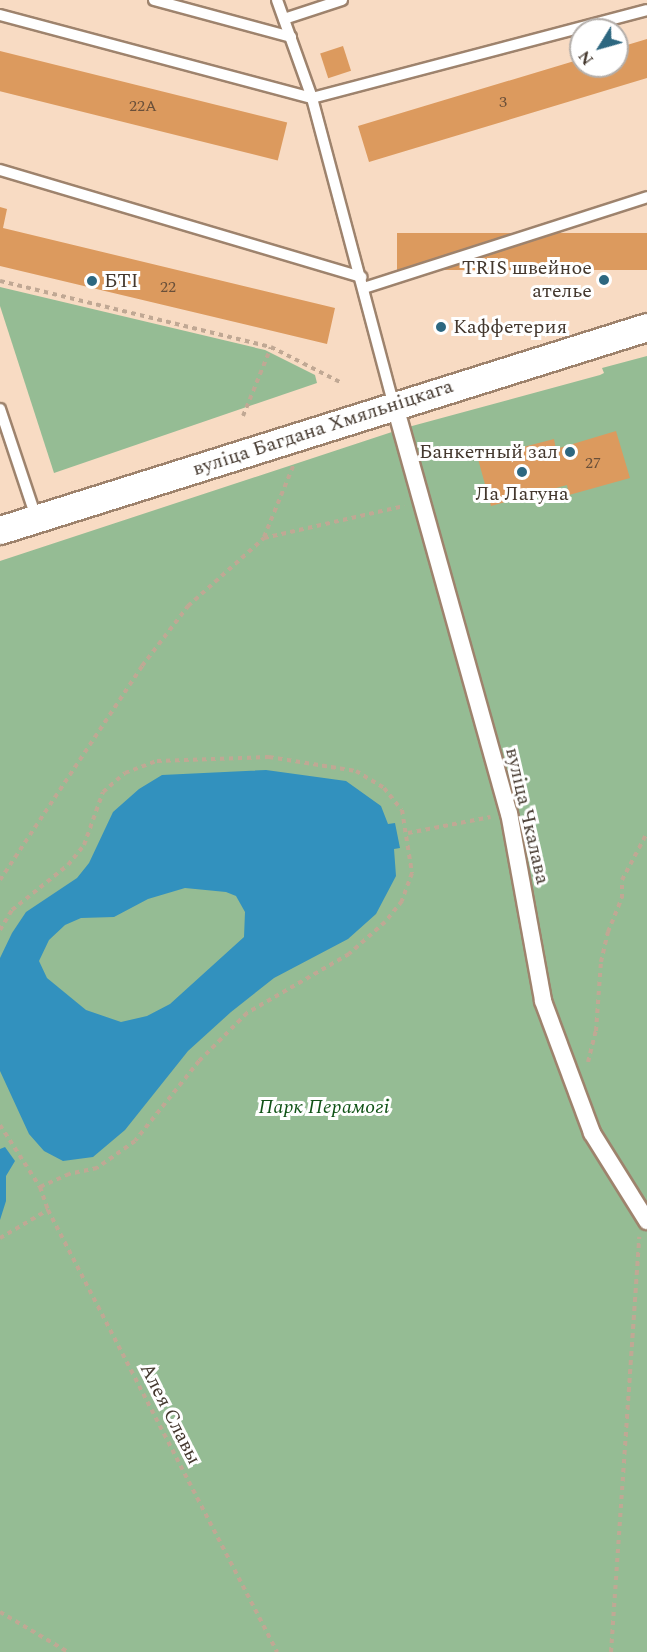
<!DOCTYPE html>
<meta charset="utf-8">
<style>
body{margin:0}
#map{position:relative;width:647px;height:1652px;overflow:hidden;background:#f8dbc3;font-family:Spectral,serif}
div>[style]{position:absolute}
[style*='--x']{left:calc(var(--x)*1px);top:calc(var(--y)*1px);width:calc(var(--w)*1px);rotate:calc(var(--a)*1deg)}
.green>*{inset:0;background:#95bc94}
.water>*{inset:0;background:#3291be}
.building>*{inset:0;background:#dc9a5e;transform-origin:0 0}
.path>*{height:4px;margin-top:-2px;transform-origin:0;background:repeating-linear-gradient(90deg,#c0a894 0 4.5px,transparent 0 9px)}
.roads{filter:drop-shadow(2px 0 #9e836d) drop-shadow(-2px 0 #9e836d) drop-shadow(0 2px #9e836d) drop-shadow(0 -2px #9e836d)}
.service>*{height:10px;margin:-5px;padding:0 5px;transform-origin:5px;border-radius:5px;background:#fff}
.pedestrian>*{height:16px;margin:-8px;padding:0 8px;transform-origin:8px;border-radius:8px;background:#fff}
.tertiary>*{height:27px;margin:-13.5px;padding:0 13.5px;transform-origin:13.5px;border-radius:13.5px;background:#fff}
.dots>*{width:16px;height:16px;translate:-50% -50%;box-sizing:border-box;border:3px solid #fff;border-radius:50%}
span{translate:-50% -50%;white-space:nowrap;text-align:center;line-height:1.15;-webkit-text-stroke:6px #fff;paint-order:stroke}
.number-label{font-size:16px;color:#6a503a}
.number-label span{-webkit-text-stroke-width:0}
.poi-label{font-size:20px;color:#44382e}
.right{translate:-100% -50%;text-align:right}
.left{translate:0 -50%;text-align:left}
.street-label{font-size:20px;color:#44382e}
.park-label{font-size:20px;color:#105216;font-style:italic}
.north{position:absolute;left:569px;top:18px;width:60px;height:60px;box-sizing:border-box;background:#fff;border:2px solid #b4afab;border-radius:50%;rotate:233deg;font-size:16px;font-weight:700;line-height:24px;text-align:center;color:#44382e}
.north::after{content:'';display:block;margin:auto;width:21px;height:27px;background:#2d6780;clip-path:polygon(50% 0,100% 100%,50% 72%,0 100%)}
</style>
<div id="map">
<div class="green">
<div style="clip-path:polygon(0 287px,265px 350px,315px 375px,317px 383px,54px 473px,0 306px)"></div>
<div style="clip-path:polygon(647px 356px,647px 1652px,0 1652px,0 561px,401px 429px,600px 375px,604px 373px,602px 368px)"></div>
</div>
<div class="water">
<div style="clip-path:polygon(evenodd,266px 770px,346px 781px,381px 806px,388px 824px,395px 823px,400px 848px,394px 849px,396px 876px,376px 914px,348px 939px,274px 978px,231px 1012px,188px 1051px,125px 1130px,93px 1157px,63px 1161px,44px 1151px,29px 1134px,0 1071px,0 958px,12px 933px,26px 912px,77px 878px,89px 863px,113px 812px,139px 789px,162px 775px,266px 770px,185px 888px,226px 892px,236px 896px,245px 912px,244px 937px,170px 1004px,147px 1016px,121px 1022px,86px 1010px,47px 978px,39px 961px,49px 940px,65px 925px,81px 918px,114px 917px,148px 899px,185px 888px)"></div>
<div style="clip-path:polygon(5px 1147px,15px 1161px,6px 1176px,6px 1201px,0 1220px,0 1149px)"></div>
</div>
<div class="building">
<div style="clip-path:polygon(647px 39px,647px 78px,369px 162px,358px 126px,581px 59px,581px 66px,617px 66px,617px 48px)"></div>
<div style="left:343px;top:46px;width:26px;height:24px;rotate:72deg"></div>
<div style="left:0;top:51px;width:296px;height:39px;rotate:14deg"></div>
<div style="clip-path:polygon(0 207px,7px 209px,3px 228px,335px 308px,327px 344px,0 266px)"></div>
<div style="left:647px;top:233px;width:37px;height:250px;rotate:90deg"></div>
<div style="clip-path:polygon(616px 431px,630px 478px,569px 495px,567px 485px,491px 506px,478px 459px,554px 439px,556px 449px)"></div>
</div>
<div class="path">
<div style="--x:0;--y:281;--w:279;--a:13.7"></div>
<div style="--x:271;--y:347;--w:80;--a:26.9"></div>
<div style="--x:243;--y:416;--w:74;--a:-67.9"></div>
<div style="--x:264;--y:537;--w:79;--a:-67.7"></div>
<div style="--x:408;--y:833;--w:84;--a:-11"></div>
<div style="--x:0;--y:880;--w:257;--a:-56.4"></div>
<div style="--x:142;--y:666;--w:76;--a:-52.5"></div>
<div style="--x:188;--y:606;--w:102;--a:-41.8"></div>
<div style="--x:264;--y:538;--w:144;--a:-12.9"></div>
<div style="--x:0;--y:930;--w:23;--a:-59"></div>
<div style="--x:12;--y:910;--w:72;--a:-38.8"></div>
<div style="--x:68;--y:865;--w:26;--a:-51"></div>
<div style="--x:84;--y:845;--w:56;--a:-70.3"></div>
<div style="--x:103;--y:792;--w:29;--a:-41"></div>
<div style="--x:125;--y:773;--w:34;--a:-21"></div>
<div style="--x:157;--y:761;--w:112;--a:-2"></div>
<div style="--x:269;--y:757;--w:88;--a:9.1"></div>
<div style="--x:356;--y:771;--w:33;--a:31"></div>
<div style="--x:384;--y:788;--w:28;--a:51"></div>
<div style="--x:402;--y:810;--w:64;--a:81"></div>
<div style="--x:412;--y:873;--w:30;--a:110"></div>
<div style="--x:402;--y:901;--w:27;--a:129"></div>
<div style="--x:385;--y:922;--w:48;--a:138.4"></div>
<div style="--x:349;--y:954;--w:118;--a:150"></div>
<div style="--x:247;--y:1013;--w:68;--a:135"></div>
<div style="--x:199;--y:1061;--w:102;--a:128.7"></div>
<div style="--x:135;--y:1141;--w:47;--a:144.6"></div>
<div style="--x:97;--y:1168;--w:29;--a:168"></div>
<div style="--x:69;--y:1174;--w:32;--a:156"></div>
<div style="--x:588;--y:1062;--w:32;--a:-76"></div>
<div style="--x:596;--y:1031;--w:69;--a:-85.9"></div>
<div style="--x:601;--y:962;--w:31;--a:-77"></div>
<div style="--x:608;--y:932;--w:37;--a:-68"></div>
<div style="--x:622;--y:898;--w:18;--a:-90"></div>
<div style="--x:622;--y:880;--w:53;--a:-62"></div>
<div style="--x:0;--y:1125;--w:74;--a:57.2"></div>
<div style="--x:40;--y:1187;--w:24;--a:71"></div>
<div style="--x:48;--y:1210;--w:498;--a:62.6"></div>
<div style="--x:0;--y:1238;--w:56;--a:-30.3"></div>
<div style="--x:0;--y:1612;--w:79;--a:30.5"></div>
<div style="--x:611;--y:1652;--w:416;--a:-86.1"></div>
</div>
<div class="roads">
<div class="service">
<div style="--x:154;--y:0;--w:142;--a:15.1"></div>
<div style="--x:277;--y:0;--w:104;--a:70.3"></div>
<div style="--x:312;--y:98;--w:319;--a:75.1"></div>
<div style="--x:0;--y:15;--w:323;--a:14.9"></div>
<div style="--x:312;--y:98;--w:346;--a:-14.7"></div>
<div style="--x:284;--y:19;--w:61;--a:-18.1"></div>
<div style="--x:0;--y:170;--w:377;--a:16.5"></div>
<div style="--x:364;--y:288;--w:297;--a:-17.8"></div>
<div style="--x:0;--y:409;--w:114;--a:71.6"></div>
</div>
<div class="pedestrian">
<div style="--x:395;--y:406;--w:423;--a:74.4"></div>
<div style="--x:509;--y:813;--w:191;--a:79.7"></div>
<div style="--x:543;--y:1001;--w:141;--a:69.6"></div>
<div style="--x:592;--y:1133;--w:104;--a:58"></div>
</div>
<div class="tertiary">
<div style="--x:0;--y:530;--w:678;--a:-17.42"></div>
</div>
</div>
<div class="dots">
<div style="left:604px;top:280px;background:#2d6780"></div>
<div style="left:92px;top:281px;background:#2d6780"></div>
<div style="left:441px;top:327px;background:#2d6780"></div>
<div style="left:570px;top:452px;background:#2d6780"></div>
<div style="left:522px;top:472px;background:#2d6780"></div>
</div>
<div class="number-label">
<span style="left:503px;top:102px">3</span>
<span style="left:143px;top:106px">22А</span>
<span style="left:168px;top:287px">22</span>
<span style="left:593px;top:463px">27</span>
</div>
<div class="poi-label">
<span class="right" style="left:592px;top:280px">TRIS швейное<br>ателье</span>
<span class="left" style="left:104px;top:281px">БТІ</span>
<span class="left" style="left:453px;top:327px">Каффетерия</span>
<span class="right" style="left:558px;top:452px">Банкетный зал</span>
<span style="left:522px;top:494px">Ла Лагуна</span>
</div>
<div class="street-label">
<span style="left:323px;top:428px;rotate:-18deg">вуліца Багдана Хмяльніцкага</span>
<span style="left:527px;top:816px;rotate:77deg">вуліца Чкалава</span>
<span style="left:170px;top:1414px;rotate:63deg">Алея Славы</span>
</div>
<div class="park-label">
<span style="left:324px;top:1107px">Парк Перамогі</span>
</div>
<div class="north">N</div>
</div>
